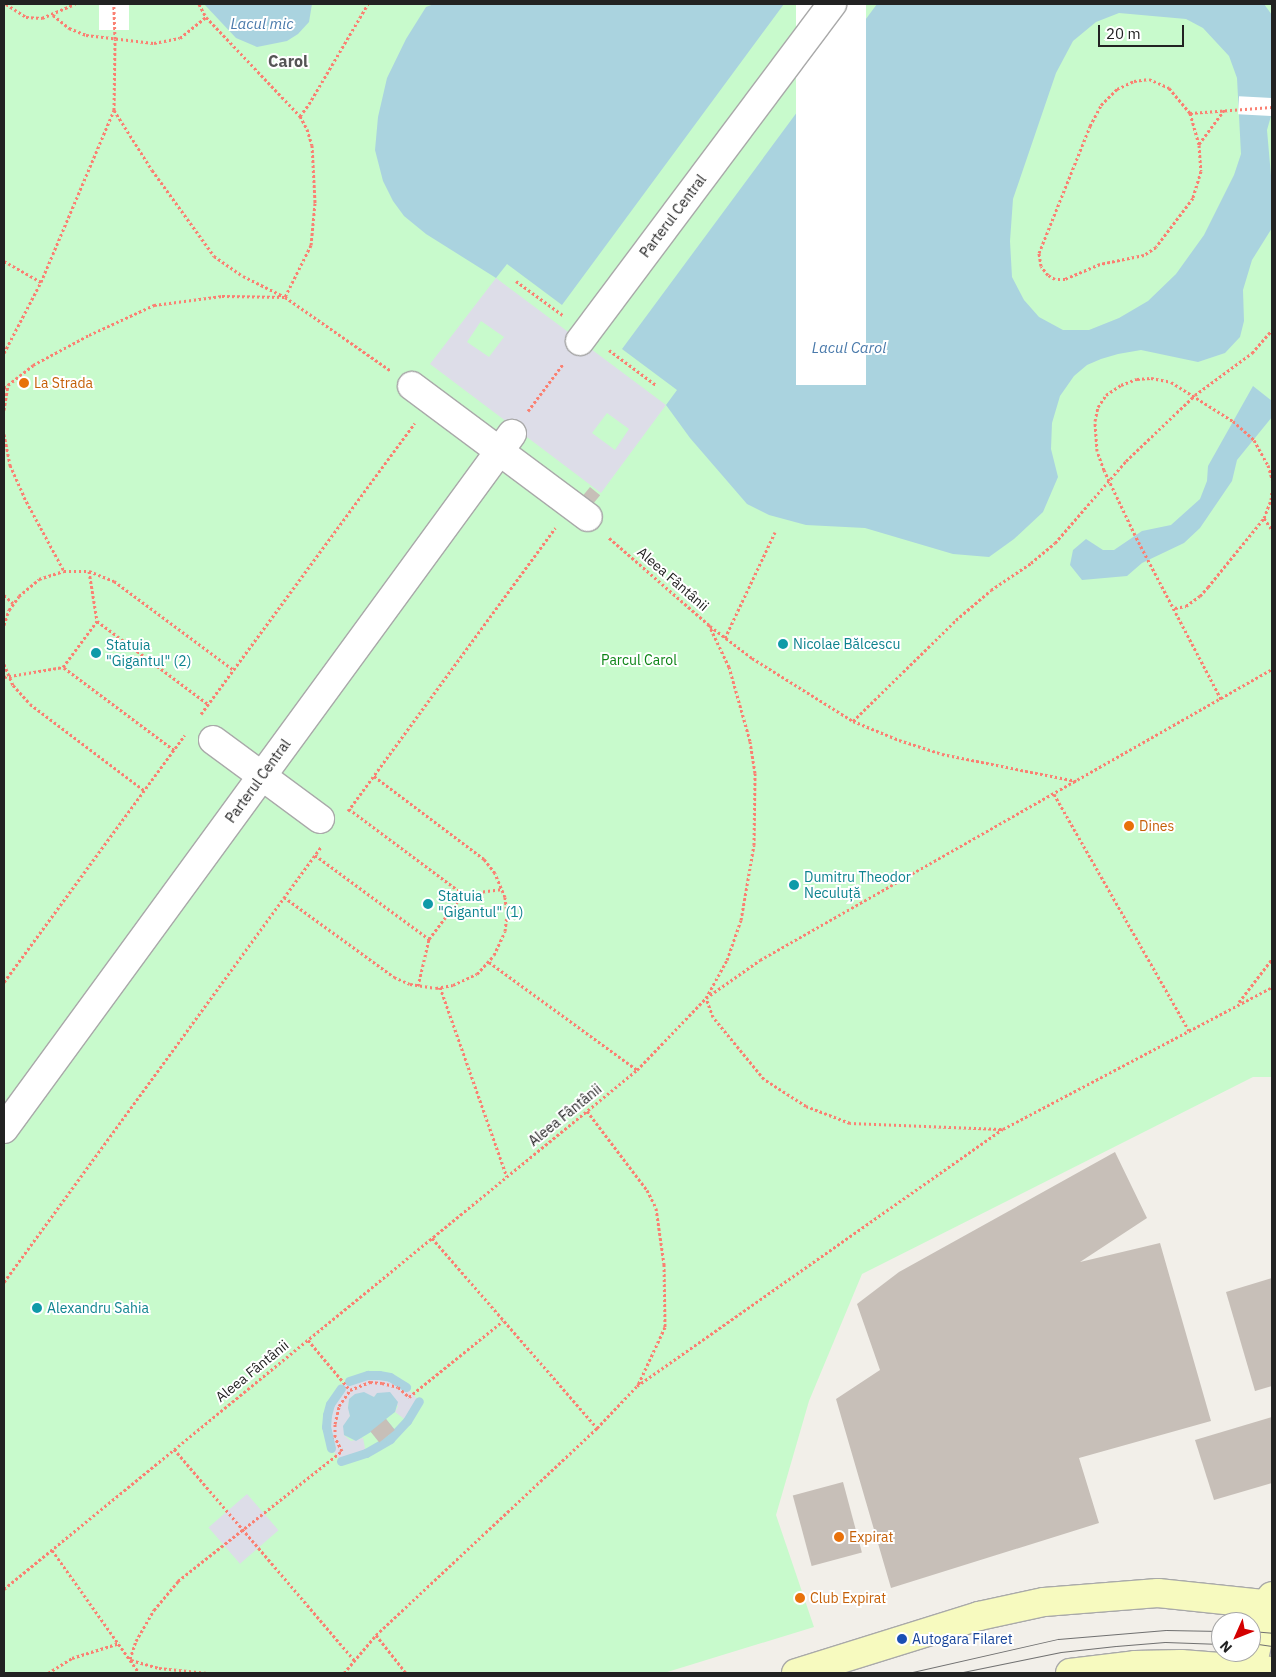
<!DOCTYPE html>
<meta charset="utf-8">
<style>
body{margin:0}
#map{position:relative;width:1276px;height:1677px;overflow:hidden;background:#f2efe9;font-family:"IBM Plex Sans",sans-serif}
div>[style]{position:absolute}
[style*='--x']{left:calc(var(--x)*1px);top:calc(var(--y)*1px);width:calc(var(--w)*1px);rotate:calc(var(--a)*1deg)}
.park>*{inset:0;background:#c8facc}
.plaza>*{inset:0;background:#dddde8;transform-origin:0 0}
.water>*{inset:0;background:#aad3df}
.pier>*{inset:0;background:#fff;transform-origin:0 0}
.stream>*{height:9px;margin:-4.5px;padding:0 4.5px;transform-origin:4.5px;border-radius:4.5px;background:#aad3df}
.building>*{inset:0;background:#c7bfb8;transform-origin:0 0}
.path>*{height:3px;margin-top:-1.5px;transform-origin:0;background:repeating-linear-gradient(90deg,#fa8072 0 2.5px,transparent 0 5px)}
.roads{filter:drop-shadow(1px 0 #a9a9a9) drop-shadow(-1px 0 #a9a9a9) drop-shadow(0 1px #a9a9a9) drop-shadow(0 -1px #a9a9a9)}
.street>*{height:28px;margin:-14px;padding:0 14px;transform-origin:14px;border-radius:14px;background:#fff}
.secondary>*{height:28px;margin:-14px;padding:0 14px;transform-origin:14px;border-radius:14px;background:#f7fabf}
.tram>*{height:1px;margin:-0.5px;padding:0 0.5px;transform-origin:0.5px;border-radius:0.5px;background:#707070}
.dots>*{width:14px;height:14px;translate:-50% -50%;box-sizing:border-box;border:2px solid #fff;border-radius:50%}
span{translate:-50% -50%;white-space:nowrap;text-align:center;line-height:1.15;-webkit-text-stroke:4px #fff;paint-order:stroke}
.street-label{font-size:14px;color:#222}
.food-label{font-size:14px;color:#c56008}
.left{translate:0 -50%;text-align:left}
.culture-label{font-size:14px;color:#0d838f}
.park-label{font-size:14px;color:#0c8416}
.transit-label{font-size:14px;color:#164399}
.water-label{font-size:15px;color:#4a7aab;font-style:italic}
.quarter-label{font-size:16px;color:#555;font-weight:700}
.frame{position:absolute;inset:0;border:5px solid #222;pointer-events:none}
.north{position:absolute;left:1211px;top:1612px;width:50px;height:50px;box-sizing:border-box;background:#fff;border:1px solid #a7a7a7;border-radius:50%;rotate:226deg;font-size:14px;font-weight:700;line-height:20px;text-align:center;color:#222}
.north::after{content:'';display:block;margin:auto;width:18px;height:22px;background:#d40000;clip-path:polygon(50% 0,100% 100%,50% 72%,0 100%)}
.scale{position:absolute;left:1098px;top:25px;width:86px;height:22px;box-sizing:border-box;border:2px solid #222;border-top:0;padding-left:6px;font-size:15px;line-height:18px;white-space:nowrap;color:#222;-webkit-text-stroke:4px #fff;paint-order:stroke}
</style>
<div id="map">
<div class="park">
<div style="clip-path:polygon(4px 4px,1272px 4px,1272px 1077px,1253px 1077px,862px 1274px,809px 1401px,776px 1515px,814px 1627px,664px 1673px,4px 1673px)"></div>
</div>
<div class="plaza">
<div style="clip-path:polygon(evenodd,496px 278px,666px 405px,601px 493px,430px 364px,496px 278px,481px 321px,504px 337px,489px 357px,467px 342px,481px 321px,496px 278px,607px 413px,629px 429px,615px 450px,592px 433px,607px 413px)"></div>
<div style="clip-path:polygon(368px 1375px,390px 1377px,406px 1387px,419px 1401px,407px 1421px,395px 1412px,398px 1406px,379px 1395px,373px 1397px,352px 1396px,348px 1404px,350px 1416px,344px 1435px,351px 1441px,363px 1438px,366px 1453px,341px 1461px,331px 1448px,326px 1427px,327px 1415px,335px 1396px,345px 1384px,357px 1377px)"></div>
<div style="left:247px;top:1494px;width:48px;height:51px;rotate:49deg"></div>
</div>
<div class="water">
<div style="clip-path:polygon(204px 4px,312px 4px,309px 22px,298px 34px,287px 41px,257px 47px,236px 38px)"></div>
<div style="clip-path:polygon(434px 4px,784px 4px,562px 305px,507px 264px,496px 278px,426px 234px,404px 216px,393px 201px,383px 181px,375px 150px,378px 117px,387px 78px,406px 39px,426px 7px)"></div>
<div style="clip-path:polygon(evenodd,877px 4px,1264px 4px,1272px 15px,1271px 116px,1267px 130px,1272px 187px,1272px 228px,1252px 260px,1243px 290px,1244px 321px,1240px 337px,1225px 353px,1198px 362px,1141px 350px,1118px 354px,1101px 359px,1087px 365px,1074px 376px,1060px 396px,1052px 423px,1051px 449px,1058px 477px,1043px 512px,1014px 539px,989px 557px,953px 554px,865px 528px,806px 525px,769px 515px,747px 504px,690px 438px,666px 405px,677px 390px,622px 349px,877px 4px,1119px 13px,1186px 19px,1203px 28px,1229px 56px,1237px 78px,1241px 154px,1234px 175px,1204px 235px,1176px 274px,1148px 301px,1119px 318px,1089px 330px,1063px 330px,1039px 317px,1024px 300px,1012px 277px,1010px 241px,1013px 199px,1056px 73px,1073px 41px,1096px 22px,1119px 13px)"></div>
<div style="clip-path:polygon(1253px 386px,1272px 401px,1272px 417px,1237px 460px,1232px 481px,1200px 528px,1184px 543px,1142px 563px,1127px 576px,1082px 580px,1070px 565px,1073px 550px,1086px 539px,1103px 550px,1114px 550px,1142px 531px,1171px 525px,1200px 499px,1207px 481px,1208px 466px)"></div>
<div style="clip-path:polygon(364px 1392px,374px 1397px,377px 1393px,390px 1392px,398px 1402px,395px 1412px,386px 1419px,395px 1430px,380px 1442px,371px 1432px,356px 1441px,344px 1435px,343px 1426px,350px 1416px,348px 1408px,349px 1399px,355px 1394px)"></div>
</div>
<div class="pier">
<div style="left:99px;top:4px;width:30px;height:26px"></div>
<div style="left:796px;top:4px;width:70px;height:381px"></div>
<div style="left:1272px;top:98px;width:18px;height:33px;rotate:93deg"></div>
</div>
<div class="stream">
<div style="--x:349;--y:1381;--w:20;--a:-18"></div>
<div style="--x:368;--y:1375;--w:11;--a:0"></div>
<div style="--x:379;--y:1375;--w:11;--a:10"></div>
<div style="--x:390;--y:1377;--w:19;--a:32"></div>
<div style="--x:331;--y:1448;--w:22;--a:-103"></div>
<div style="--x:326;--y:1427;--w:12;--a:-85"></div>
<div style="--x:327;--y:1415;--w:11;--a:-75"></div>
<div style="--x:330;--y:1404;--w:19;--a:-55"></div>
<div style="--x:341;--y:1461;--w:26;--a:-18"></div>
<div style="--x:366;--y:1453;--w:28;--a:-30"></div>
<div style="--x:390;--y:1439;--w:25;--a:-47"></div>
<div style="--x:407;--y:1421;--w:23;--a:-59"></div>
</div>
<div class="building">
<div style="left:590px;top:487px;width:13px;height:13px;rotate:39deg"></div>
<div style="clip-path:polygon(1115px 1152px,1147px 1218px,1080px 1262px,1160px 1243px,1211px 1421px,1079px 1458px,1099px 1523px,891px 1588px,836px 1399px,880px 1370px,857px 1304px,899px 1272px)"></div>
<div style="clip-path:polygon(1272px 1278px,1272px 1386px,1255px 1391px,1226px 1292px)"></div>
<div style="clip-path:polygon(1272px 1417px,1272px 1483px,1214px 1500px,1195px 1440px)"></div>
<div style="left:386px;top:1419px;width:14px;height:20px;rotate:51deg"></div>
<div style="left:843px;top:1482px;width:73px;height:52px;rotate:75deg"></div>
</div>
<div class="path">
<div style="--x:6;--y:4;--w:24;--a:33"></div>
<div style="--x:26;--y:17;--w:16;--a:4"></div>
<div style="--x:42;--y:18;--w:36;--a:-23"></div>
<div style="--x:199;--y:4;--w:15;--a:62"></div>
<div style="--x:206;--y:17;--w:137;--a:46.5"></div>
<div style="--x:300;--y:116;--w:15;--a:62"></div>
<div style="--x:307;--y:129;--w:17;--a:73"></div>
<div style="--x:312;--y:145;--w:58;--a:87"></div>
<div style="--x:315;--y:203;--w:42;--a:95.4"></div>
<div style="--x:311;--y:245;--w:58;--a:116.6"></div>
<div style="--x:285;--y:297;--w:129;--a:34.9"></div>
<div style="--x:53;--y:15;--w:21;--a:39"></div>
<div style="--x:69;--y:28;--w:18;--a:22"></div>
<div style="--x:86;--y:35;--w:68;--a:6.7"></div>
<div style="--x:154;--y:43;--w:26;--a:-11"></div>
<div style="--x:180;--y:38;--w:33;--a:-39"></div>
<div style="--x:1149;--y:79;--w:22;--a:24"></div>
<div style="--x:1169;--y:88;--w:33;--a:50"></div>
<div style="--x:1190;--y:113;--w:33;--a:74"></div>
<div style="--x:1199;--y:145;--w:26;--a:86"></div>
<div style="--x:1201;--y:171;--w:28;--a:107"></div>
<div style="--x:1193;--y:198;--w:61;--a:127.1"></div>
<div style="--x:1156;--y:247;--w:14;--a:146"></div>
<div style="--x:1144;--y:255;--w:45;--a:168.4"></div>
<div style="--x:1100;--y:264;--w:38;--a:157"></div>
<div style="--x:1065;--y:279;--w:10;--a:180"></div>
<div style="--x:1055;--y:279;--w:8;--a:-150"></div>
<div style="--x:1048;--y:275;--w:11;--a:-128"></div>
<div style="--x:1041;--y:266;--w:13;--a:-99"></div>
<div style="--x:1039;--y:253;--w:137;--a:-68.1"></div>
<div style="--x:1090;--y:126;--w:24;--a:-62"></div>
<div style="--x:1101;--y:105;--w:23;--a:-45"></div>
<div style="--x:1117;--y:89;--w:19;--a:-25"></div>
<div style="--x:1134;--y:81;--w:15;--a:-8"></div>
<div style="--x:114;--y:110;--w:71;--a:57.7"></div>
<div style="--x:152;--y:170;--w:106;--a:54.2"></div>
<div style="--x:214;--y:256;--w:35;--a:35"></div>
<div style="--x:243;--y:276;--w:45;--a:26.6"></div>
<div style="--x:1190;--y:113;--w:82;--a:-4.2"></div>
<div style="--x:300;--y:116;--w:15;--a:-53"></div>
<div style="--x:309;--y:104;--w:116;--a:-59.5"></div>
<div style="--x:1199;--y:144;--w:44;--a:-53.4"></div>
<div style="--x:4;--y:261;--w:43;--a:29.6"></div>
<div style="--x:516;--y:281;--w:59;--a:36.1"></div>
<div style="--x:609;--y:350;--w:59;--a:36.7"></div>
<div style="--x:4;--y:353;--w:80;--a:-62.5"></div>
<div style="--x:41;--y:282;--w:187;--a:-67"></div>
<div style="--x:114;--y:110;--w:71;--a:-89.2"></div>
<div style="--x:115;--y:39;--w:35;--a:-92"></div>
<div style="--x:4;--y:388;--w:37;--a:-38"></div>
<div style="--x:33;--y:365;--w:64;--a:-28.2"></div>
<div style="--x:89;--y:335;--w:72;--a:-24.8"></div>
<div style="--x:154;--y:305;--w:69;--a:-7.5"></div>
<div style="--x:222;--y:296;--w:63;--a:0.9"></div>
<div style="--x:4;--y:410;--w:25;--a:-81"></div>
<div style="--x:528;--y:411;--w:59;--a:-53.3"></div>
<div style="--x:4;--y:434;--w:32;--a:79"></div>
<div style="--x:10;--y:465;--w:35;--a:66"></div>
<div style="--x:24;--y:497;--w:84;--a:61.6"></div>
<div style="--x:1264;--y:518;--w:14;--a:56"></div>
<div style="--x:89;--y:571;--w:51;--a:80.9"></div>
<div style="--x:4;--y:595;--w:12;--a:42"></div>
<div style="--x:1175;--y:608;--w:11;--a:-10"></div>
<div style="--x:1186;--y:606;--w:17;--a:-36"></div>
<div style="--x:1200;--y:596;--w:12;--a:-48"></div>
<div style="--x:1208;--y:587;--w:89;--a:-50.9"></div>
<div style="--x:1264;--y:518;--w:19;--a:-69"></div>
<div style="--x:1271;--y:500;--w:9;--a:-84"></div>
<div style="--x:4;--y:625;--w:16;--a:-72"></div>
<div style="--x:9;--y:610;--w:17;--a:-54"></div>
<div style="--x:19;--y:596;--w:26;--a:-40"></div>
<div style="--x:39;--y:579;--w:26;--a:-18"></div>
<div style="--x:64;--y:571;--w:25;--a:0"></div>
<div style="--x:89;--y:571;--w:27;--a:22"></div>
<div style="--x:114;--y:581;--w:149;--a:36.6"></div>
<div style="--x:710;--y:626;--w:53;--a:37.3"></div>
<div style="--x:752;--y:658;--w:119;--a:32"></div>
<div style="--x:853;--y:721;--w:50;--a:22.4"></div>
<div style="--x:899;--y:740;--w:45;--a:18"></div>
<div style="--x:942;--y:754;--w:137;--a:11.4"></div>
<div style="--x:725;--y:638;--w:117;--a:-64.7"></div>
<div style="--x:4;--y:664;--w:23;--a:67"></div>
<div style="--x:13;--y:685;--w:25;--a:48"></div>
<div style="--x:30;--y:704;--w:144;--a:37.1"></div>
<div style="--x:4;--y:677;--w:60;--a:-9.6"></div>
<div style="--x:1221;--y:699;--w:185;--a:-117.7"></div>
<div style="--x:1135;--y:535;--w:72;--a:-115.5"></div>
<div style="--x:1104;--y:470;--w:20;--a:-110"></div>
<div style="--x:1097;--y:451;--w:30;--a:-94"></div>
<div style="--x:1095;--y:421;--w:14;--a:-78"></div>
<div style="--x:1098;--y:407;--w:14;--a:-56"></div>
<div style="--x:1106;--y:395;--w:18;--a:-34"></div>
<div style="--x:1121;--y:385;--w:17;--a:-21"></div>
<div style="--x:1137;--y:379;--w:14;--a:-4"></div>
<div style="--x:1151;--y:378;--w:20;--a:11"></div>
<div style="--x:1171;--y:382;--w:73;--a:32.2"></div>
<div style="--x:1233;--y:421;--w:28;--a:42"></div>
<div style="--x:1254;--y:440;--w:29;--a:61"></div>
<div style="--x:1268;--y:465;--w:15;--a:74"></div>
<div style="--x:201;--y:714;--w:361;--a:-53.7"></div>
<div style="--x:853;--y:721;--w:144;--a:-44.4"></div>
<div style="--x:956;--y:620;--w:46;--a:-40.6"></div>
<div style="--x:991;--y:590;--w:48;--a:-34"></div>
<div style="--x:1031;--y:563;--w:31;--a:-40"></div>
<div style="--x:1055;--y:543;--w:108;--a:-49.1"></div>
<div style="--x:1126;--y:461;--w:95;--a:-43.7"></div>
<div style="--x:1195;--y:395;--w:71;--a:-36.4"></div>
<div style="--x:1252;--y:353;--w:30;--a:-49"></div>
<div style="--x:174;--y:750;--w:139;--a:-143.2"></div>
<div style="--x:63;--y:667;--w:57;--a:-53.5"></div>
<div style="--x:97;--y:621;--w:139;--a:36.8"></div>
<div style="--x:1054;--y:794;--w:273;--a:60.3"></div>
<div style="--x:348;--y:811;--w:351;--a:-53.8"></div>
<div style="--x:315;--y:855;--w:142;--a:36.4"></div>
<div style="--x:429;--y:939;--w:56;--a:-52.9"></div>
<div style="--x:463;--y:894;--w:142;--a:-143.3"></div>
<div style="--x:463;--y:894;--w:40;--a:-7.1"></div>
<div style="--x:284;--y:897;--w:136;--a:36"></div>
<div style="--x:394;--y:977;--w:17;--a:24"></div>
<div style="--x:410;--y:984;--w:26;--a:9"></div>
<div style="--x:436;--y:988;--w:17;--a:-10"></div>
<div style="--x:453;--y:985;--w:26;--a:-25"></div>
<div style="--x:477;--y:974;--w:25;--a:-48"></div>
<div style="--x:494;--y:955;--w:26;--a:-65"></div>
<div style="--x:505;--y:931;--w:17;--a:-83"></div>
<div style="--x:507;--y:914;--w:17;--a:-97"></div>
<div style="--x:505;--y:897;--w:26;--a:-113"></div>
<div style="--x:495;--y:873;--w:18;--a:-128"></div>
<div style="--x:484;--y:859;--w:138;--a:-143"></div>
<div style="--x:489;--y:962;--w:183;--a:36.1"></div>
<div style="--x:4;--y:982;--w:306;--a:-53.8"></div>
<div style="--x:418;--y:986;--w:48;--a:-76.8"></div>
<div style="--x:440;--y:987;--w:201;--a:70.6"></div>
<div style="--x:1239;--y:1002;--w:54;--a:-52.5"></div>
<div style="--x:587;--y:1111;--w:99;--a:52.8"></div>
<div style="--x:647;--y:1190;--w:20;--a:63"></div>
<div style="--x:656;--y:1208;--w:57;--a:81.9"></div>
<div style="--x:664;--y:1264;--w:63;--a:89.1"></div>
<div style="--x:665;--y:1327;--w:64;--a:115"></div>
<div style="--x:1001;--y:1129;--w:151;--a:-177.7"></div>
<div style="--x:850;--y:1123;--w:47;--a:-158.9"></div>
<div style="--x:806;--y:1106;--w:50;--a:-147.3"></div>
<div style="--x:764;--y:1079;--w:80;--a:-129.4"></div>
<div style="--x:713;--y:1017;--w:20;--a:-110"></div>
<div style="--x:706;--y:998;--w:66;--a:-35.1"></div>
<div style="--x:760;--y:960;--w:589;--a:-29.61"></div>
<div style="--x:432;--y:1238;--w:252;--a:49"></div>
<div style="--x:4;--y:1282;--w:538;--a:-53.92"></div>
<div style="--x:308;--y:1340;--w:65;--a:50"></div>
<div style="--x:174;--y:1449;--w:279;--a:49.5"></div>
<div style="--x:52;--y:1550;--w:151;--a:54.7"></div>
<div style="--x:4;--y:1589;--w:819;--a:-39.35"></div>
<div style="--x:637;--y:1070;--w:100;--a:-46.2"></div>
<div style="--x:706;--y:998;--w:43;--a:-61.1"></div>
<div style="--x:727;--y:960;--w:42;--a:-70.7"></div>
<div style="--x:741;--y:920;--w:76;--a:-80.2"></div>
<div style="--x:754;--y:845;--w:72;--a:-89.2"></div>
<div style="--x:755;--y:773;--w:32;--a:-99"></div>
<div style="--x:750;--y:741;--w:77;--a:-105.8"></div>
<div style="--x:729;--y:667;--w:47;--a:-115.5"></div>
<div style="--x:709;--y:625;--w:134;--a:-138.9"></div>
<div style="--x:376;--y:1635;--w:48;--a:51.7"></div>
<div style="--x:130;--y:1659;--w:19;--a:-72"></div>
<div style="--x:136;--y:1641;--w:36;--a:-60"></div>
<div style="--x:154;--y:1610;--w:38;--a:-50"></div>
<div style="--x:178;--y:1581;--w:209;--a:-38.4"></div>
<div style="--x:342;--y:1451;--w:16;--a:-117"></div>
<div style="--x:335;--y:1437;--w:13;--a:-90"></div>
<div style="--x:335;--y:1424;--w:18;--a:-77"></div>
<div style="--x:339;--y:1406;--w:19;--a:-55"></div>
<div style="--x:350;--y:1390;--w:22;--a:-22"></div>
<div style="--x:370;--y:1382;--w:12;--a:5"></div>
<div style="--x:382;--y:1383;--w:16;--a:14"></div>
<div style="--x:398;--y:1387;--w:15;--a:42"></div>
<div style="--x:409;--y:1397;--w:121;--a:-39"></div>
<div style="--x:131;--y:1660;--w:29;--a:16"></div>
<div style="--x:159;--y:1668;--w:49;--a:5.8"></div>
<div style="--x:48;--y:1673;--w:28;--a:-32"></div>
<div style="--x:72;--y:1658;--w:50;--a:-17.4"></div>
<div style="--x:344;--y:1673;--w:50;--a:-49.9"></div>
<div style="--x:376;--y:1635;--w:303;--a:-43.1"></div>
<div style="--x:597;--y:1428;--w:58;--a:-46.4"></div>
<div style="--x:637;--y:1386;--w:447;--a:-35.1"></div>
<div style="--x:1003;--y:1129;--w:304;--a:-27.8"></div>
</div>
<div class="roads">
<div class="street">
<div style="--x:580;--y:341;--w:421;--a:-53.2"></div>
<div style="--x:412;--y:386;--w:219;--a:36.7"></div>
<div style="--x:213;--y:740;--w:133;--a:36.4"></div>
<div style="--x:4;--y:1129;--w:861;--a:-53.84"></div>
</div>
<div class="secondary">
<div style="--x:1252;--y:1668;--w:66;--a:-77.7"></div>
<div style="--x:1266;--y:1604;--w:10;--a:-53"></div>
<div style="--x:796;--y:1673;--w:192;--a:-17.3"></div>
<div style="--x:979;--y:1616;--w:66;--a:-12.2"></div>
<div style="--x:1044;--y:1602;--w:114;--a:-4.5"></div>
<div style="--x:1158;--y:1593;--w:115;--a:6"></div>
<div style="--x:1070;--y:1673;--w:65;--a:-7"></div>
<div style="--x:1135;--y:1665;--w:46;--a:-1.2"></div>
<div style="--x:1181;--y:1664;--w:91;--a:4.4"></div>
</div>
</div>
<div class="tram">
<div style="--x:1251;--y:1631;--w:21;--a:5"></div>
<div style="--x:1251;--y:1643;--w:21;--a:8"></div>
<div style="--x:908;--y:1673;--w:154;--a:-12.8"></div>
<div style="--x:1058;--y:1639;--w:108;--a:-4.8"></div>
<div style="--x:1166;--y:1630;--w:55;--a:1"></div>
<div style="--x:958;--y:1673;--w:105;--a:-11.5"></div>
<div style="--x:1061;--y:1652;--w:55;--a:-6.2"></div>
<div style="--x:1116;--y:1646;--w:49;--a:-4.7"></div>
<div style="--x:1165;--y:1642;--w:56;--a:2"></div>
</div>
<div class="dots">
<div style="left:24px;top:383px;background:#e8710a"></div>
<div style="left:783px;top:644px;background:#0f9aa8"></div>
<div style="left:96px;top:653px;background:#0f9aa8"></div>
<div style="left:1129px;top:826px;background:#e8710a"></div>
<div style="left:794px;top:885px;background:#0f9aa8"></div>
<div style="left:428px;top:904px;background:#0f9aa8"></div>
<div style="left:37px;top:1308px;background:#0f9aa8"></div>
<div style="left:839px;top:1537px;background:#e8710a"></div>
<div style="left:800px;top:1598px;background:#e8710a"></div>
<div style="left:902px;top:1639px;background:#1a4fb4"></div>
</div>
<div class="street-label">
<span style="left:673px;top:216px;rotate:-53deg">Parterul Central</span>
<span style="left:673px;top:579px;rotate:41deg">Aleea Fântânii</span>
<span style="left:258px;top:781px;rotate:-54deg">Parterul Central</span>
<span style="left:565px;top:1115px;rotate:-39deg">Aleea Fântânii</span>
<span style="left:252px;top:1371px;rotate:-39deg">Aleea Fântânii</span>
</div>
<div class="food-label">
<span class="left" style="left:34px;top:383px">La Strada</span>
<span class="left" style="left:1139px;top:826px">Dines</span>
<span class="left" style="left:849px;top:1537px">Expirat</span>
<span class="left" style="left:810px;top:1598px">Club Expirat</span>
</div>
<div class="culture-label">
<span class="left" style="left:793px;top:644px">Nicolae Bălcescu</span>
<span class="left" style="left:106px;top:653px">Statuia<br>"Gigantul" (2)</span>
<span class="left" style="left:804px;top:885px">Dumitru Theodor<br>Neculuță</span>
<span class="left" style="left:438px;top:904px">Statuia<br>"Gigantul" (1)</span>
<span class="left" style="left:47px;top:1308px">Alexandru Sahia</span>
</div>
<div class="park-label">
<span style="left:639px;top:660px">Parcul Carol</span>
</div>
<div class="transit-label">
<span class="left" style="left:912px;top:1639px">Autogara Filaret</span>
</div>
<div class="water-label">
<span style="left:262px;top:24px">Lacul mic</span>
<span style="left:849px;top:348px">Lacul Carol</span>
</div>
<div class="quarter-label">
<span style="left:288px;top:61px">Carol</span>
</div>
<div class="frame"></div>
<div class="north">N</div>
<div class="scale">20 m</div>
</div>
